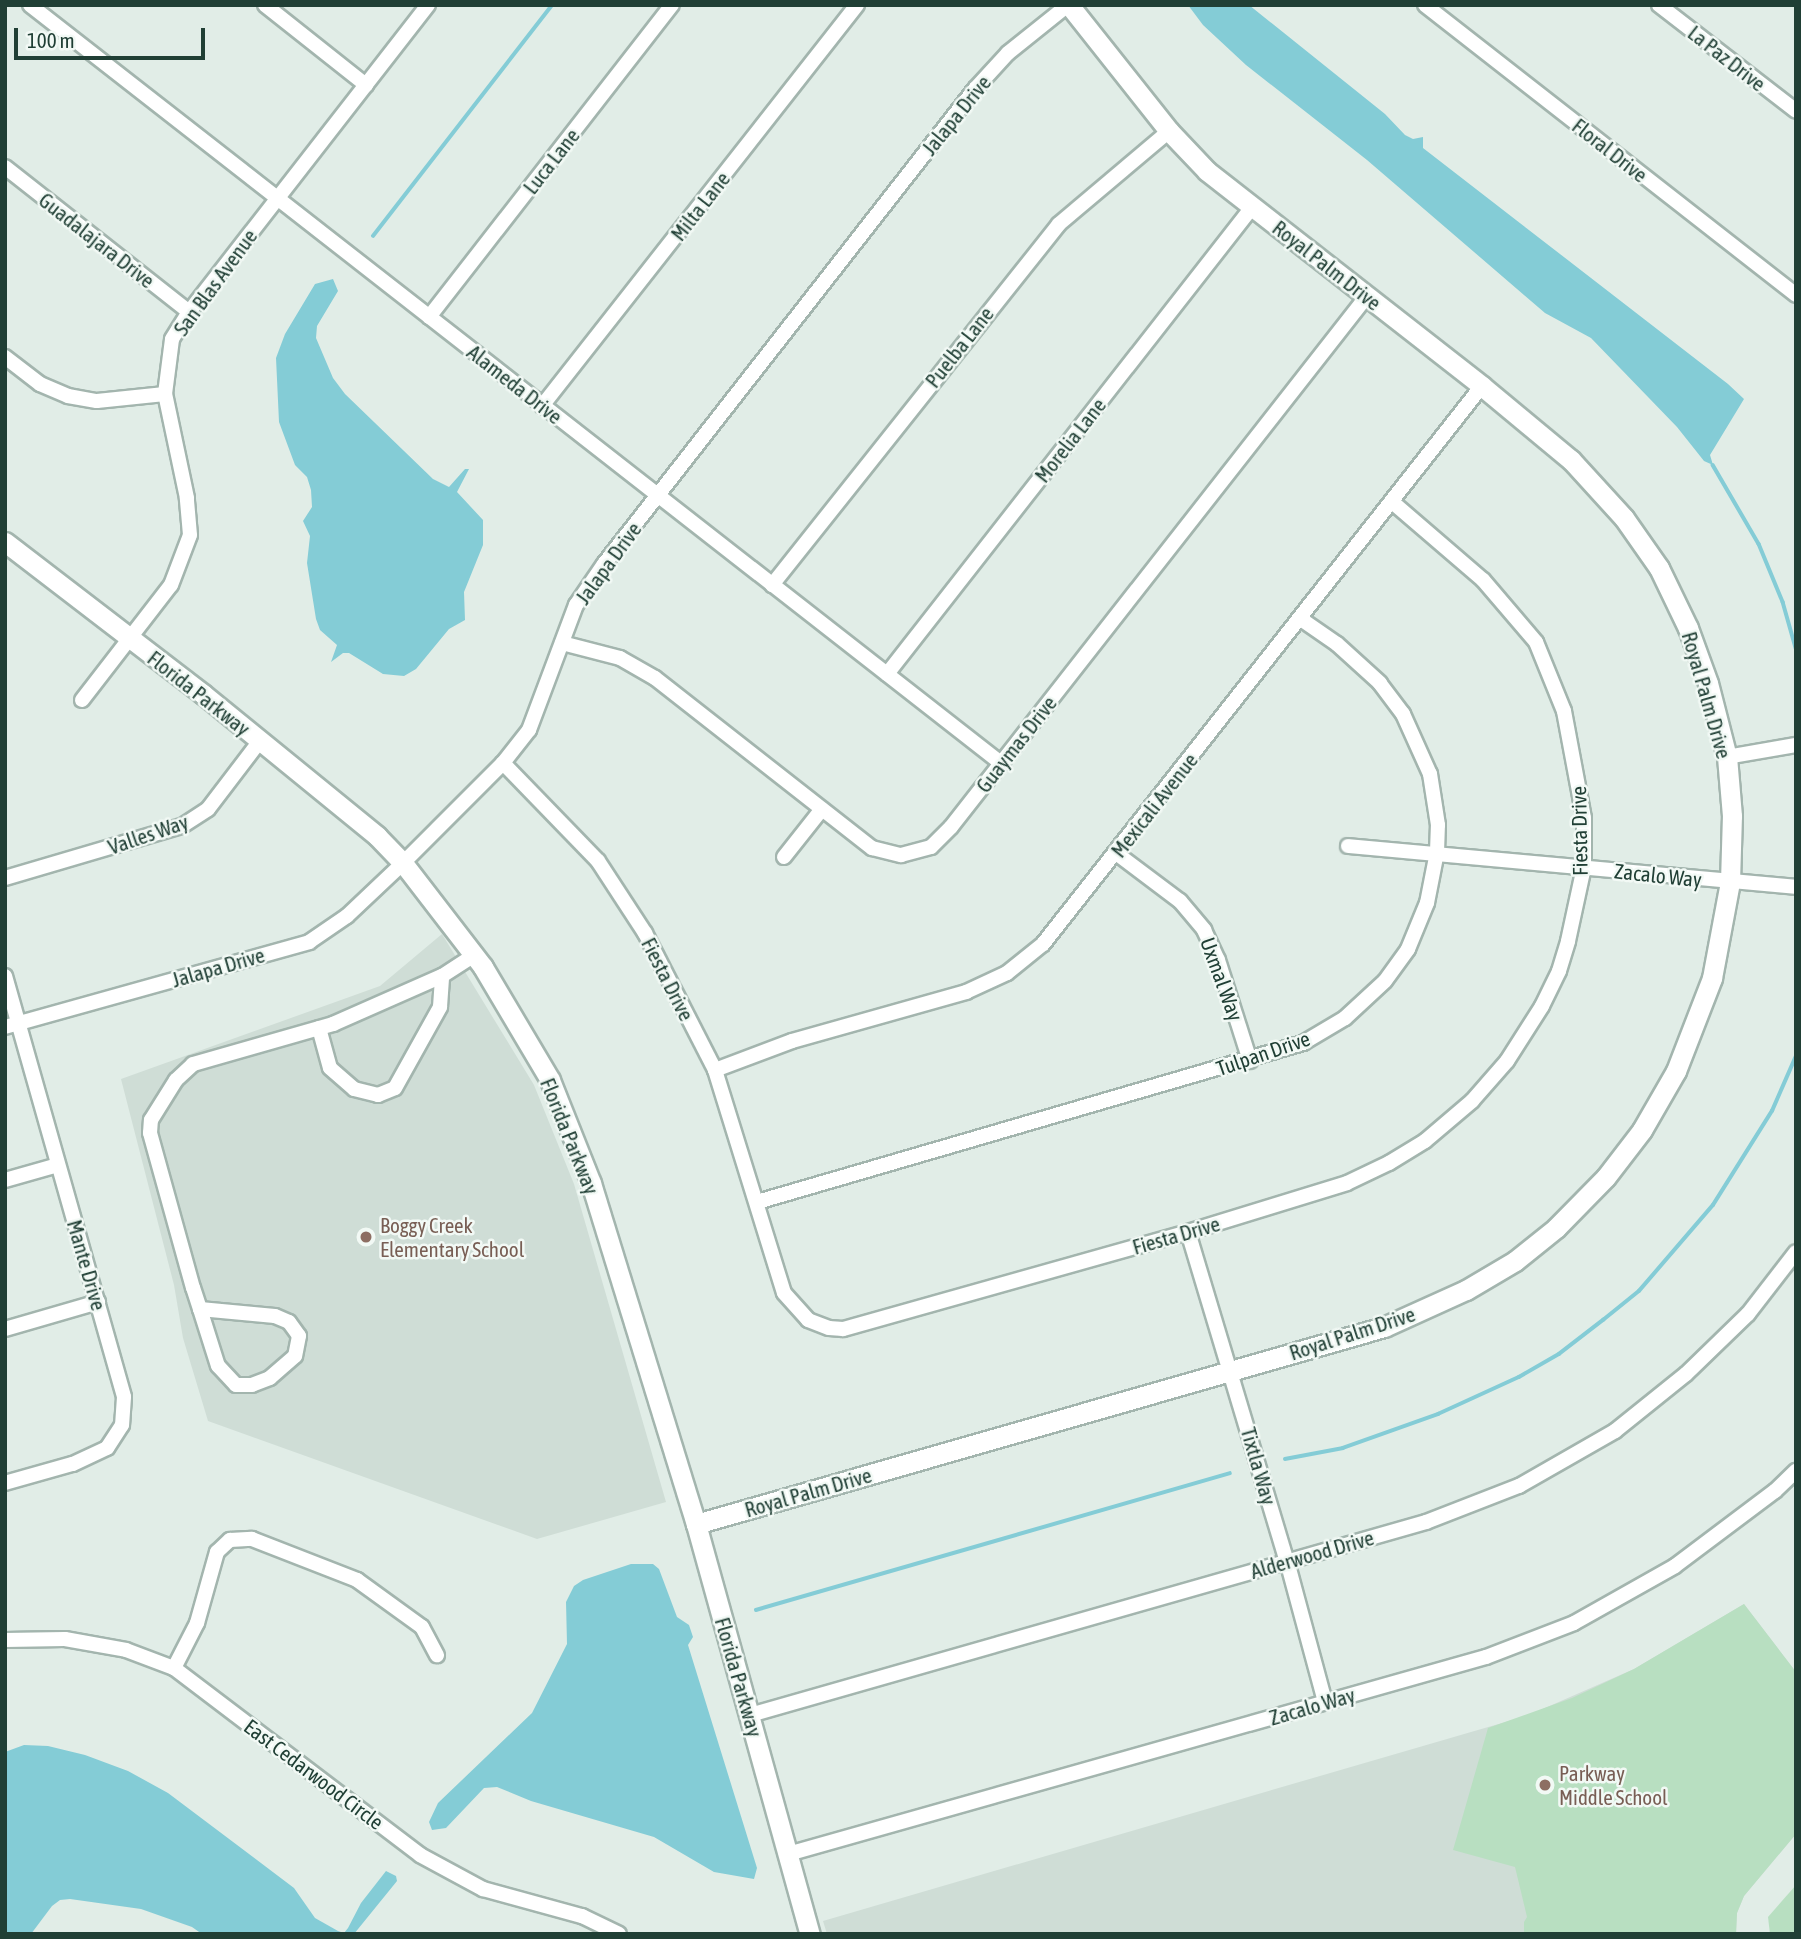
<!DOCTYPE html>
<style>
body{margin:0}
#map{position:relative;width:1801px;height:1939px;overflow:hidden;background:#e1ede7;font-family:"Asap Condensed",sans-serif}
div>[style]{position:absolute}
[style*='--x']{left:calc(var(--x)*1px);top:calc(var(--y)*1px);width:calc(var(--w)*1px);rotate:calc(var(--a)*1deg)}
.built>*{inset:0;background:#cfddd6}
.green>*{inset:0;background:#b8dfc1}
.water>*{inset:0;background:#84ccd6}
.stream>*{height:3.5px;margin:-1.75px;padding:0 1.75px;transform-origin:1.75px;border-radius:1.75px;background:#84ccd6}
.roads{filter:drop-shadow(2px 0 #a3b5ae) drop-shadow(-2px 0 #a3b5ae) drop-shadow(0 2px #a3b5ae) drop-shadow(0 -2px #a3b5ae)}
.street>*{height:14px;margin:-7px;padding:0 7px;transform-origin:7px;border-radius:7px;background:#fff}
.secondary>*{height:19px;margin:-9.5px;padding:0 9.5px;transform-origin:9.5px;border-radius:9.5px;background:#fff}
.dots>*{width:19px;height:19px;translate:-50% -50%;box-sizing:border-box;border:4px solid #f2f9f5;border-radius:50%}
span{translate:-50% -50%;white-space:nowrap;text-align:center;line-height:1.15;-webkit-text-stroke:5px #f2f9f5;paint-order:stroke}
.street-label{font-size:21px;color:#203f35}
.education-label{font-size:21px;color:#785e54}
.left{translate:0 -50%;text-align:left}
.frame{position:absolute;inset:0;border:7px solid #203f35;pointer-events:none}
.scale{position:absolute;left:14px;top:28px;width:191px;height:32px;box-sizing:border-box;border:4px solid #203f35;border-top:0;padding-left:9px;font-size:21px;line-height:24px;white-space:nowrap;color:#203f35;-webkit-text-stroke:5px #f2f9f5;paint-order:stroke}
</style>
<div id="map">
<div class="built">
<div style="clip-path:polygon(442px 934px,534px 1085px,574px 1184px,666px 1502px,537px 1539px,208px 1421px,183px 1338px,174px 1285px,121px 1079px,380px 986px)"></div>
<div style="clip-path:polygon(1744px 1604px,1796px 1672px,1796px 1834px,1744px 1896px,1737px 1913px,1736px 1934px,827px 1934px,823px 1921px,1529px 1715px,1634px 1669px)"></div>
</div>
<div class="green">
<div style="clip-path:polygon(1744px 1604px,1796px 1672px,1796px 1834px,1744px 1896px,1737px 1913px,1736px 1934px,1524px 1934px,1524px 1922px,1527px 1917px,1515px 1867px,1453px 1850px,1488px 1728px,1572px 1698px,1634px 1669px)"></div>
<div style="clip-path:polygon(1796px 1885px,1796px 1934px,1770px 1934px,1768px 1917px)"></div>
</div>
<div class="water">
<div style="clip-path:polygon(1188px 5px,1249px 5px,1385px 114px,1405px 135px,1413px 139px,1423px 137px,1423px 148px,1728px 384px,1744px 399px,1710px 455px,1713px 465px,1704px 461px,1677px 427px,1591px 338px,1545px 313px,1367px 160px,1246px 65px,1203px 25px)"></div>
<div style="clip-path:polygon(333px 279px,338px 291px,317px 326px,316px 338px,333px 378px,345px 394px,433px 479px,449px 487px,465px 469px,469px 469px,457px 492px,483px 520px,483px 545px,464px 592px,465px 620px,449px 629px,416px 669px,404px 676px,383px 674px,349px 653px,343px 653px,331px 662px,337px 645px,320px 630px,316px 619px,307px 563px,310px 536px,303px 521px,312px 507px,311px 490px,307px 477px,295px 465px,279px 422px,276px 358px,285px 334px,315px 284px)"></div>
<div style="clip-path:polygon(631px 1564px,653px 1564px,659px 1569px,677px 1617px,689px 1625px,693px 1637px,688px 1645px,757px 1868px,754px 1879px,714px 1872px,654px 1837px,531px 1801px,497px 1787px,484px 1788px,446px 1828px,432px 1830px,429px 1822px,438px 1803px,532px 1713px,567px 1644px,566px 1602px,574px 1586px,583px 1580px)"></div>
<div style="clip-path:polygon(24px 1745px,48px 1746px,85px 1755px,128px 1771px,168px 1793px,294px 1888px,315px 1918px,338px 1931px,344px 1933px,348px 1928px,361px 1903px,386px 1871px,396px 1876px,397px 1881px,354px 1934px,202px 1934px,192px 1927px,141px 1909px,70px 1899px,60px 1900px,52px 1906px,31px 1934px,5px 1934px,5px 1752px)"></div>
</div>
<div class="stream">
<div style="--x:373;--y:236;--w:292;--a:-52.2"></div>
<div style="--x:1713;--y:465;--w:91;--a:59.8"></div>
<div style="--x:1759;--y:544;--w:63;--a:67.5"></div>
<div style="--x:1783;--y:602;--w:48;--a:74.2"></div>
<div style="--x:1285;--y:1459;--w:59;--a:-10.7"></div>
<div style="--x:1343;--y:1448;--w:101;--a:-19.7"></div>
<div style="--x:1438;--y:1414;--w:89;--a:-24.6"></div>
<div style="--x:1519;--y:1377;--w:46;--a:-29.9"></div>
<div style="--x:1559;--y:1354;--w:56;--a:-37.7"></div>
<div style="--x:1603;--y:1320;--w:46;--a:-38.9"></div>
<div style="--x:1639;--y:1291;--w:113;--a:-49.3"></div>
<div style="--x:1713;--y:1205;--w:111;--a:-57.9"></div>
<div style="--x:1772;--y:1111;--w:60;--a:-66.4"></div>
<div style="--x:756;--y:1610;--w:493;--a:-16.1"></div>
</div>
<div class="roads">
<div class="street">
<div style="--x:30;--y:5;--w:1232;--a:37.98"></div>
<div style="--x:265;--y:5;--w:129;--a:38.4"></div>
<div style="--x:1425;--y:5;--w:471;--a:38"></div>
<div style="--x:1659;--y:5;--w:173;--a:37.7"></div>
<div style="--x:5;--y:167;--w:234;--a:38.2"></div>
<div style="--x:429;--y:317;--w:395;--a:-52.1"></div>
<div style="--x:5;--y:357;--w:44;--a:37.6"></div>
<div style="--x:40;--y:384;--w:30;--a:23"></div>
<div style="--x:68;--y:396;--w:29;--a:10"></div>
<div style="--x:97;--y:401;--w:68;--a:-5.9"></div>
<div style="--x:542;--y:406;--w:510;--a:-51.85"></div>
<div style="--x:772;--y:585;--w:461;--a:-51.5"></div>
<div style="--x:1059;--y:224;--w:144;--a:-40.2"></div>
<div style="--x:562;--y:643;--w:60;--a:14.5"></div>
<div style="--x:620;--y:658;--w:40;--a:29.7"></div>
<div style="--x:655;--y:678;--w:276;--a:38.1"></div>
<div style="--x:872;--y:848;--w:30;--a:14"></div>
<div style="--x:901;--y:855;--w:31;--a:-15"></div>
<div style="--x:931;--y:847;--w:28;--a:-45"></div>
<div style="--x:951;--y:827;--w:675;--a:-51.92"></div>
<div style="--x:887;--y:674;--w:594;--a:-51.97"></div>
<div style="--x:82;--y:700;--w:145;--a:-52.3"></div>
<div style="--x:171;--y:585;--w:53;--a:-69.2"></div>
<div style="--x:190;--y:535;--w:37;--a:-95"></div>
<div style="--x:187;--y:498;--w:106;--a:-101.9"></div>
<div style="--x:165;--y:394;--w:55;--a:-82.7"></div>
<div style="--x:172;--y:339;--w:32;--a:-58"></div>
<div style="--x:189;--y:312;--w:389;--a:-52.1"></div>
<div style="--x:1727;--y:757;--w:70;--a:-9.9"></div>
<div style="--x:503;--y:763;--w:136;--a:45.9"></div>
<div style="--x:598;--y:861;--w:86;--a:56.9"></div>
<div style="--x:645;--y:933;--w:154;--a:62.9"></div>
<div style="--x:715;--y:1070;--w:233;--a:72.8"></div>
<div style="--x:784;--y:1293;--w:36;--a:48"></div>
<div style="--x:808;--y:1320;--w:22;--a:21"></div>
<div style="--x:829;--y:1328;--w:14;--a:4"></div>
<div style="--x:843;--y:1329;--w:358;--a:-15.7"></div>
<div style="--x:1188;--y:1232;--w:166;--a:-17.1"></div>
<div style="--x:1347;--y:1183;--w:47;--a:-25.5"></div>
<div style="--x:1389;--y:1163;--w:42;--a:-31.4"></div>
<div style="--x:1425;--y:1141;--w:62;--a:-40.4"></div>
<div style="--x:1472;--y:1101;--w:53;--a:-48.8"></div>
<div style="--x:1507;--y:1061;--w:65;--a:-57.5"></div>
<div style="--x:1542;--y:1006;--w:39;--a:-64"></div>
<div style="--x:1559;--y:971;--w:31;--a:-73"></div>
<div style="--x:1568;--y:941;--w:76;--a:-77.8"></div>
<div style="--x:1584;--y:867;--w:49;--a:-90"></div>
<div style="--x:1584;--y:818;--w:109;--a:-100.6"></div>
<div style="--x:1564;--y:711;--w:74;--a:-112.1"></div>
<div style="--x:1536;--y:642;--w:82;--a:-130.5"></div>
<div style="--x:1483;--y:580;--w:121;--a:-139.3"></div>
<div style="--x:1348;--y:846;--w:450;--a:5.2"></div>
<div style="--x:1116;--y:853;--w:80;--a:36.9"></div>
<div style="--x:1180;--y:901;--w:38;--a:50"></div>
<div style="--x:1204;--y:930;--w:33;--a:65"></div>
<div style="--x:1218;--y:960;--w:106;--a:72.4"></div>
<div style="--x:784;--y:857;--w:61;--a:-51.6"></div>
<div style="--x:5;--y:878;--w:184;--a:-16.4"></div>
<div style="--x:182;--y:826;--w:31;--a:-33"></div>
<div style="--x:208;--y:809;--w:84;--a:-52.7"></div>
<div style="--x:5;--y:976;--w:437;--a:74.2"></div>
<div style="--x:124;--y:1397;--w:28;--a:94"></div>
<div style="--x:122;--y:1425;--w:27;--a:123"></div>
<div style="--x:107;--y:1448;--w:38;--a:155"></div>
<div style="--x:72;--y:1464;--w:70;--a:164.2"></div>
<div style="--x:5;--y:1027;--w:316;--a:-15.6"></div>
<div style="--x:309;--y:942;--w:46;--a:-34.4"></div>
<div style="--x:347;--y:916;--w:77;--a:-43.4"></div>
<div style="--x:403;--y:863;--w:141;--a:-45"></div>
<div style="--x:503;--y:763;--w:42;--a:-51.8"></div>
<div style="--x:529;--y:730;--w:134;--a:-69.4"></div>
<div style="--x:576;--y:605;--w:50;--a:-55.7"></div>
<div style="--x:604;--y:564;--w:603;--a:-52.01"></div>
<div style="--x:975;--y:89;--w:49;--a:-47.5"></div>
<div style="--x:1008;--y:53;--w:77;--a:-38.7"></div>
<div style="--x:319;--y:1028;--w:41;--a:74.6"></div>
<div style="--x:330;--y:1068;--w:32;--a:41"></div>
<div style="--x:354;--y:1089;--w:25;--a:14"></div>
<div style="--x:378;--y:1095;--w:18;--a:-22"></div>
<div style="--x:395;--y:1088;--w:93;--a:-60.9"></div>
<div style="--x:440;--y:1007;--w:31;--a:-86"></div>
<div style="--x:715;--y:1070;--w:82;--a:-20.6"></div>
<div style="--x:792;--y:1041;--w:181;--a:-15.7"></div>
<div style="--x:966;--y:992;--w:45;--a:-24.9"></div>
<div style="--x:1007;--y:973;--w:46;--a:-38.9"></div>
<div style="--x:1043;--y:944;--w:710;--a:-51.81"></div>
<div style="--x:5;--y:1180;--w:55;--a:-15.8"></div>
<div style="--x:757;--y:1202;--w:569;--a:-16.24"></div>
<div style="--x:1303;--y:1043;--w:49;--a:-30.8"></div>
<div style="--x:1345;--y:1018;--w:54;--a:-42.8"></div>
<div style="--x:1385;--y:981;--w:39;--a:-54"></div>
<div style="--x:1408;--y:949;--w:50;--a:-67.6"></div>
<div style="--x:1427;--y:903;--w:52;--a:-78.9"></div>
<div style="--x:1437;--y:852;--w:27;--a:-88"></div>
<div style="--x:1438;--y:825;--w:52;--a:-98.9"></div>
<div style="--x:1430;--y:774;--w:66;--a:-114.2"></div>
<div style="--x:1403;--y:714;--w:39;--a:-127"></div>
<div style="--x:1380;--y:683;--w:58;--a:-137.8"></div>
<div style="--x:1337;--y:644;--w:44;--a:-145.2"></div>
<div style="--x:1188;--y:1232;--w:344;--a:73.3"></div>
<div style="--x:1287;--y:1561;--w:146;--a:74.9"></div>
<div style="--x:200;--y:1309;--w:75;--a:5.3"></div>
<div style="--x:275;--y:1316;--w:15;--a:23"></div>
<div style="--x:289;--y:1322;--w:17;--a:54"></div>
<div style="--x:299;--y:1336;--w:20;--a:101"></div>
<div style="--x:295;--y:1356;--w:33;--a:139"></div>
<div style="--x:270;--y:1378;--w:19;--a:159"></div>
<div style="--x:252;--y:1385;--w:16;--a:180"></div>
<div style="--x:236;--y:1385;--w:26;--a:-133"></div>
<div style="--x:218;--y:1366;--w:60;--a:-107.5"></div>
<div style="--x:200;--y:1309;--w:22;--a:-108"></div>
<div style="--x:193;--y:1288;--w:161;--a:-105.5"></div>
<div style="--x:150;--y:1133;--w:13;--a:-86"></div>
<div style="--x:151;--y:1120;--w:47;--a:-58"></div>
<div style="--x:176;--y:1080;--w:23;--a:-43"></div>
<div style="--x:193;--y:1064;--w:146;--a:-15.9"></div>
<div style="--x:333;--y:1024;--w:119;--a:-23.8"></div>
<div style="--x:442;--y:976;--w:38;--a:-33"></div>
<div style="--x:5;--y:1329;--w:97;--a:-16.2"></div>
<div style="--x:5;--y:1640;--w:60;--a:-1"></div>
<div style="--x:65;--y:1639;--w:62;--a:10.2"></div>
<div style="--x:126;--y:1650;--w:51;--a:20.6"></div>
<div style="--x:174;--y:1668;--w:309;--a:37.2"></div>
<div style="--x:420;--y:1855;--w:72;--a:28.4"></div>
<div style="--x:483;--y:1889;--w:103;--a:15.3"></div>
<div style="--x:582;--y:1916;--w:41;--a:25.9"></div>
<div style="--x:174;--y:1668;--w:51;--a:-62.9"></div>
<div style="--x:197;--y:1623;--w:74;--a:-74.3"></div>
<div style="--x:217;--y:1552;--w:18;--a:-43"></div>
<div style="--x:230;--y:1540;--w:22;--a:-3"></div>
<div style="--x:252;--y:1539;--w:113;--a:21.3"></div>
<div style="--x:357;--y:1580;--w:80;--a:35.9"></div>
<div style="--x:422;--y:1627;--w:32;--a:62"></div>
<div style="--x:750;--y:1715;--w:703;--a:-15.93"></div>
<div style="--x:1426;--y:1522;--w:100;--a:-21.2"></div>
<div style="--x:1519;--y:1486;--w:111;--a:-29.8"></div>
<div style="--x:1615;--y:1431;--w:91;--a:-38.8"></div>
<div style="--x:1686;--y:1374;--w:86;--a:-44.1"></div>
<div style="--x:1748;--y:1314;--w:78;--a:-52.3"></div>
<div style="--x:788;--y:1854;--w:725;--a:-15.76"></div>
<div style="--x:1486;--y:1657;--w:94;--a:-21.1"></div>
<div style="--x:1574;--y:1623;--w:116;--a:-29.4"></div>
<div style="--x:1675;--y:1566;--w:125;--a:-36.9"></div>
<div style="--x:1775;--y:1491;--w:29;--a:-44"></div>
</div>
<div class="secondary">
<div style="--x:5;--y:542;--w:250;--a:37.5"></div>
<div style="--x:203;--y:694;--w:225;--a:39.2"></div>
<div style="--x:377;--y:836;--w:37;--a:46"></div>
<div style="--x:403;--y:863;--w:131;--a:52.4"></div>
<div style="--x:483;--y:967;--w:131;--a:59.3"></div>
<div style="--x:550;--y:1080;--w:111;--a:68.3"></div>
<div style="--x:591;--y:1183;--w:357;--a:72.9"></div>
<div style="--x:696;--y:1524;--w:426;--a:74.5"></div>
<div style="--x:696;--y:1524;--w:716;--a:-15.98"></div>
<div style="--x:1384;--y:1327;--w:90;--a:-24.3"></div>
<div style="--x:1466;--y:1290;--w:57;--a:-30.6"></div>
<div style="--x:1515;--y:1261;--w:53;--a:-38.8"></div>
<div style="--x:1556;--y:1228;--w:71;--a:-45.6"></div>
<div style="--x:1606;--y:1177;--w:59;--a:-52.5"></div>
<div style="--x:1642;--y:1130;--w:68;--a:-60"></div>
<div style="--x:1676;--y:1071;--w:100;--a:-68.8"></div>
<div style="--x:1712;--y:978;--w:98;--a:-79.4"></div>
<div style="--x:1730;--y:882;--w:66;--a:-88.3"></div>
<div style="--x:1732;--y:816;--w:59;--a:-94.8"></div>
<div style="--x:1727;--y:757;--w:76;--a:-104.4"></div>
<div style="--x:1708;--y:683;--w:59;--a:-110"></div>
<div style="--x:1688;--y:628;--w:67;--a:-115.8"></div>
<div style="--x:1659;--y:568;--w:61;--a:-125"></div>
<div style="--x:1624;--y:518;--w:79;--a:-132.4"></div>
<div style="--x:1571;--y:460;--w:116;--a:-140.3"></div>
<div style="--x:1482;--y:386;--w:349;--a:-142"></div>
<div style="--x:1207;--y:171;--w:55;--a:-133.5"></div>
<div style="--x:1169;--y:131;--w:161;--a:-128.4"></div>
</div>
</div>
<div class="dots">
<div style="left:366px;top:1237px;background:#8d6e63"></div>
<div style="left:1545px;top:1785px;background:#8d6e63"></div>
</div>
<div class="street-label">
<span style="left:1727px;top:58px;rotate:38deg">La Paz Drive</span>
<span style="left:956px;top:115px;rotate:-51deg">Jalapa Drive</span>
<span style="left:1610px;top:150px;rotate:38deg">Floral Drive</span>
<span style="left:551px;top:161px;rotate:-52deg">Luca Lane</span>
<span style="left:700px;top:206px;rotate:-52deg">Milta Lane</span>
<span style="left:97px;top:240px;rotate:38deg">Guadalajara Drive</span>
<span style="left:1327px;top:265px;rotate:38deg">Royal Palm Drive</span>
<span style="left:215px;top:282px;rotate:-54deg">San Blas Avenue</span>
<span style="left:959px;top:347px;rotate:-52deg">Puelba Lane</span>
<span style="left:515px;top:384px;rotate:38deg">Alameda Drive</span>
<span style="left:1070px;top:440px;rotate:-52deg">Morelia Lane</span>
<span style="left:608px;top:563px;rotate:-54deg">Jalapa Drive</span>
<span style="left:199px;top:693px;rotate:38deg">Florida Parkway</span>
<span style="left:1707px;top:695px;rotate:74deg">Royal Palm Drive</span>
<span style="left:1016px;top:744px;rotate:-52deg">Guaymas Drive</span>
<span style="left:1154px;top:805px;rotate:-52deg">Mexicali Avenue</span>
<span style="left:1579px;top:831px;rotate:-91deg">Fiesta Drive</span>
<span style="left:148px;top:834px;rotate:-19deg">Valles Way</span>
<span style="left:1658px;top:875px;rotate:6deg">Zacalo Way</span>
<span style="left:218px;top:967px;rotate:-16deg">Jalapa Drive</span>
<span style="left:668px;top:979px;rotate:63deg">Fiesta Drive</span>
<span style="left:1222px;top:979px;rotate:70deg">Uxmal Way</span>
<span style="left:1263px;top:1053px;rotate:-19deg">Tulpan Drive</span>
<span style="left:570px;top:1136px;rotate:68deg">Florida Parkway</span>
<span style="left:1176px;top:1235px;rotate:-16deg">Fiesta Drive</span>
<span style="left:87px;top:1265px;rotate:74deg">Mante Drive</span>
<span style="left:1352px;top:1333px;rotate:-18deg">Royal Palm Drive</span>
<span style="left:1259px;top:1466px;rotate:74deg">Tixtla Way</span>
<span style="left:808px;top:1492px;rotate:-16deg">Royal Palm Drive</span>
<span style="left:1312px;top:1554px;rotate:-16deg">Alderwood Drive</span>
<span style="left:739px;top:1677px;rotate:74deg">Florida Parkway</span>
<span style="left:1312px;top:1706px;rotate:-16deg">Zacalo Way</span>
<span style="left:314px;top:1774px;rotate:37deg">East Cedarwood Circle</span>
</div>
<div class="education-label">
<span class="left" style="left:380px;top:1237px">Boggy Creek<br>Elementary School</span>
<span class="left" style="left:1559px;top:1785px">Parkway<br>Middle School</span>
</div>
<div class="frame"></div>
<div class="scale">100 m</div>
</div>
